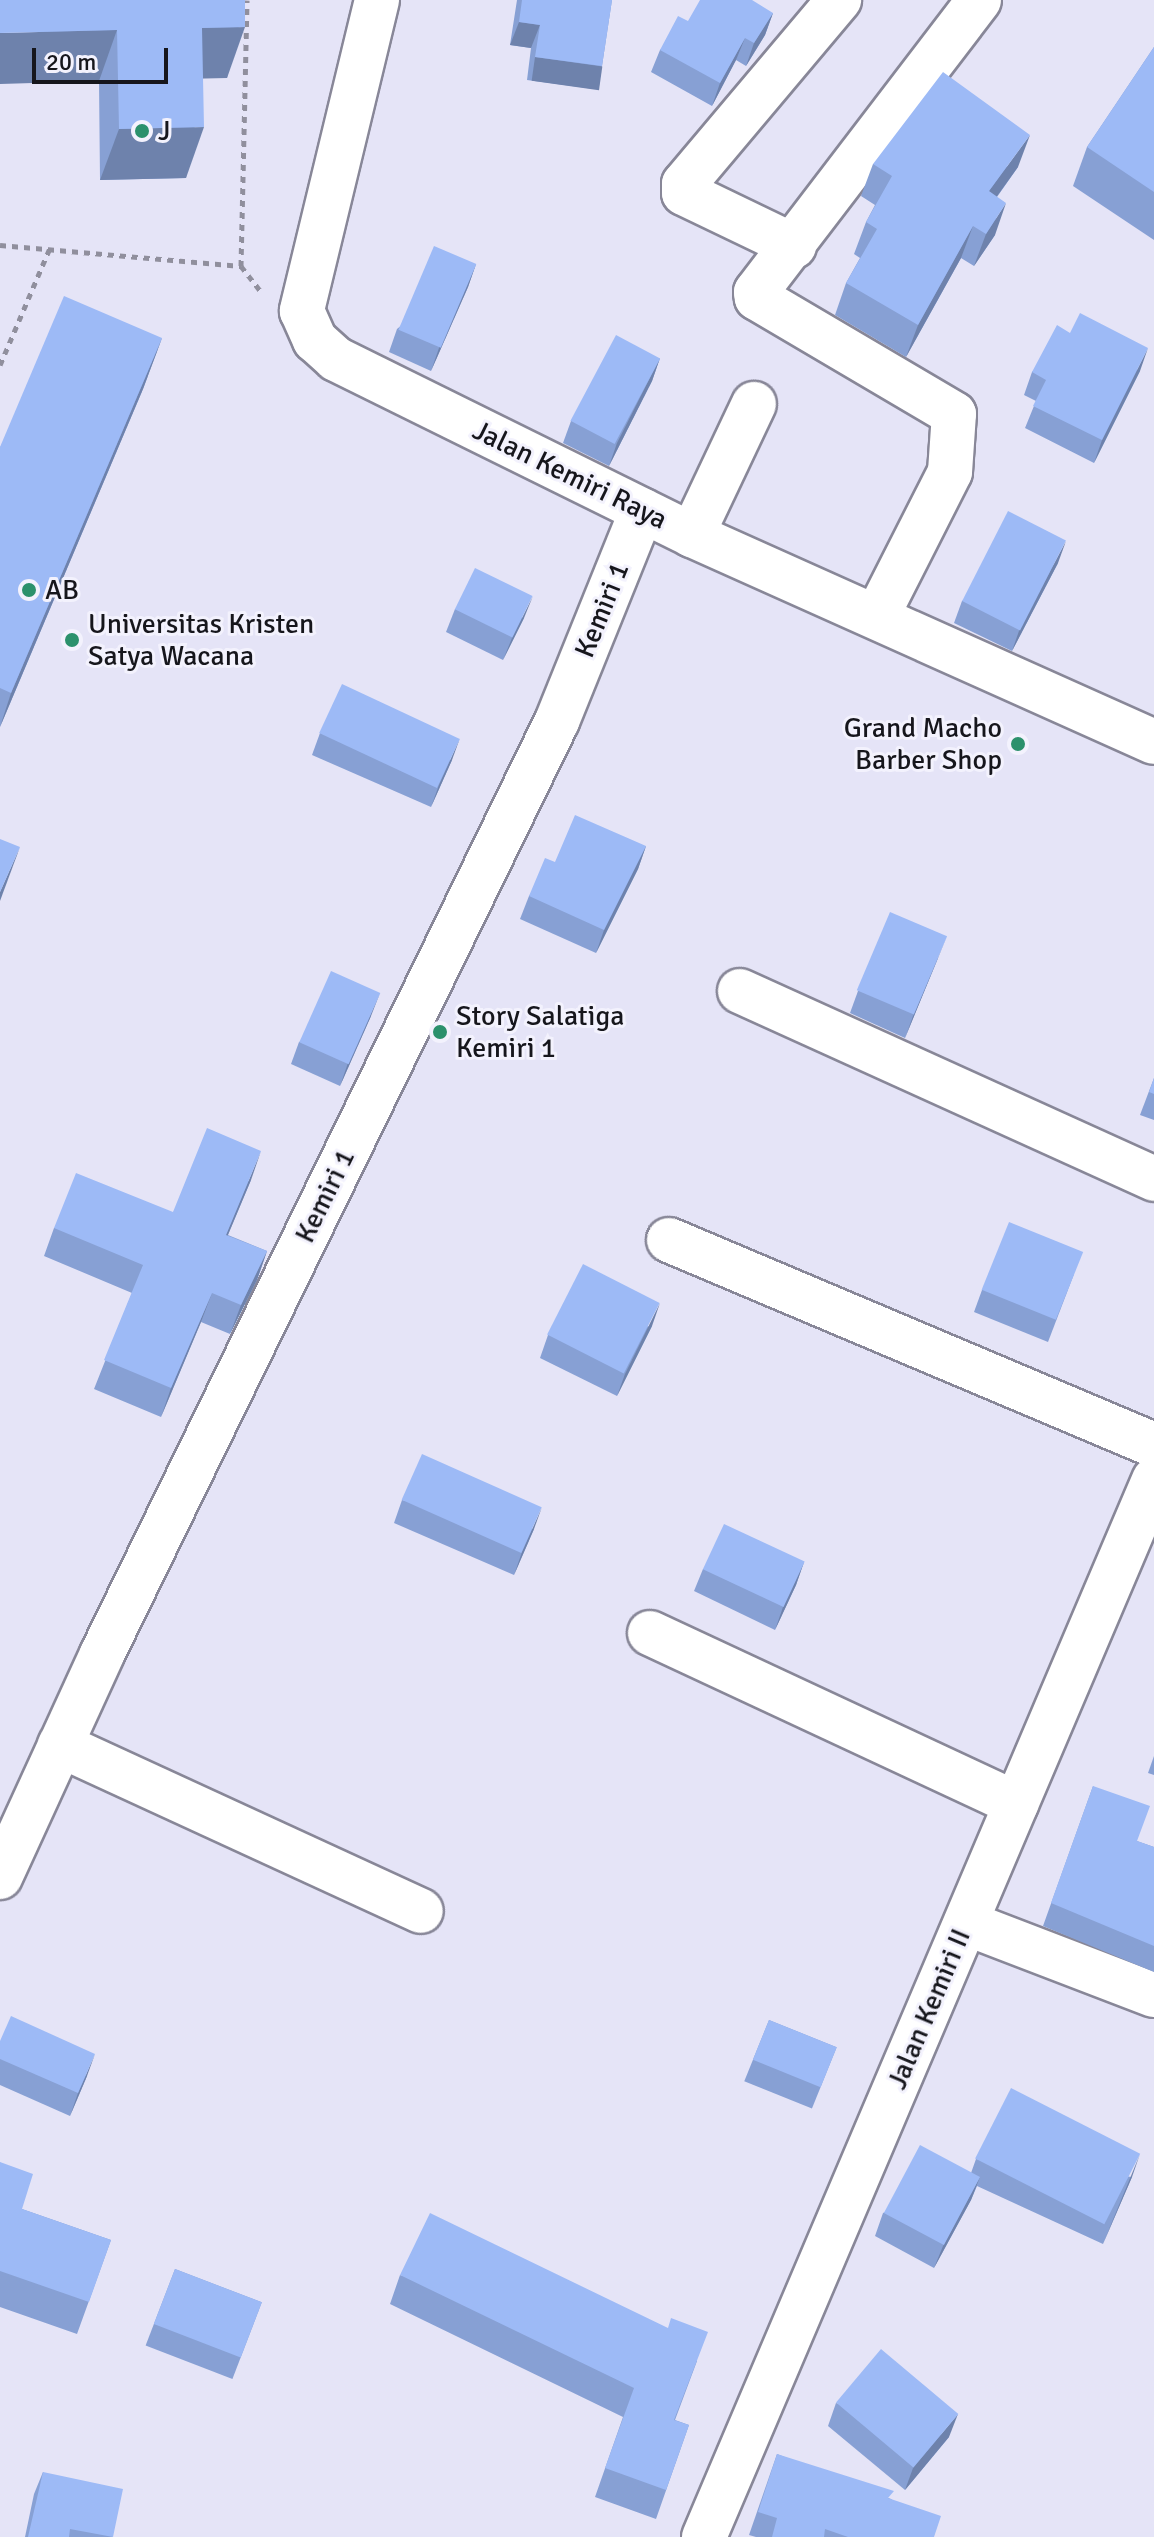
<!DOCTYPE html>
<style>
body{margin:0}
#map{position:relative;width:1154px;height:2537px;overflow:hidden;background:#e5e4f7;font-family:Signika,sans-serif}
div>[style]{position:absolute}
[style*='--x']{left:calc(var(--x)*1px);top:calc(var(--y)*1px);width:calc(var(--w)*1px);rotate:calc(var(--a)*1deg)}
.path>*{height:5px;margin-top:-2.5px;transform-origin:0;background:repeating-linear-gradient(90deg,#908f9d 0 6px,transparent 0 12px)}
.roads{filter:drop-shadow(2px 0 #888798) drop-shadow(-2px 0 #888798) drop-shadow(0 2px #888798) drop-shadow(0 -2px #888798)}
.minor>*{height:44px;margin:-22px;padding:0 22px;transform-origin:22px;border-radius:22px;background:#fff}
.wall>*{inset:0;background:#87a0d4;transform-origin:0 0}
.shaded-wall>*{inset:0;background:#6e82ac;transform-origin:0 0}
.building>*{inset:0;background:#9dbaf6;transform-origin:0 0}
.dots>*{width:22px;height:22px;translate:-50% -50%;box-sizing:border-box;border:4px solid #f3f2fd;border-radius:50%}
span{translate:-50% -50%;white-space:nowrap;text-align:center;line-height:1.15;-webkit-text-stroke:6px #f3f2fd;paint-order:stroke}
.poi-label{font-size:28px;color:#16161c}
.left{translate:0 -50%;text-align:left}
.right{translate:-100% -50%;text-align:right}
.street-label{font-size:28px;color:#16161c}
.scale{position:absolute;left:32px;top:48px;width:136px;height:36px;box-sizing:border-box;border:4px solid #16161c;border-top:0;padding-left:10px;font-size:24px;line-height:28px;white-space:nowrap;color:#16161c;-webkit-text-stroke:6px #f3f2fd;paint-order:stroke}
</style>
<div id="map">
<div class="path">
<div style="--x:0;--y:245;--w:242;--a:5"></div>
<div style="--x:241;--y:266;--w:266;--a:-88.7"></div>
<div style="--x:241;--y:266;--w:31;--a:52"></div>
<div style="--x:0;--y:365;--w:127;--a:-66.9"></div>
</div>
<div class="roads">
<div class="minor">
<div style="--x:377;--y:0;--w:320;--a:103.6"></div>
<div style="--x:302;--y:311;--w:32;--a:66"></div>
<div style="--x:315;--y:340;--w:28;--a:42"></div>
<div style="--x:336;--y:359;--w:397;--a:26.3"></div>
<div style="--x:692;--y:535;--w:506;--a:24.13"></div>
<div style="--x:794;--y:246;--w:122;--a:-154.3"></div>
<div style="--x:684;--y:193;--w:9;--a:-90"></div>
<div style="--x:684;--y:184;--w:241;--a:-49.9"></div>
<div style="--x:692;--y:535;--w:145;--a:-64.7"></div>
<div style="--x:877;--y:616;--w:161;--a:-63.1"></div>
<div style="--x:950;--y:472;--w:58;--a:-86.1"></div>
<div style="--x:954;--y:414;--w:229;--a:-149.5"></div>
<div style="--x:757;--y:298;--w:6;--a:-99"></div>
<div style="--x:756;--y:292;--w:367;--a:-52.6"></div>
<div style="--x:740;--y:991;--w:455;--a:24.4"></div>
<div style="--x:669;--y:1240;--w:527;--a:22.91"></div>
<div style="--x:650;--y:1633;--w:404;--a:25"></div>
<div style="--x:60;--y:1745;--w:397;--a:24.7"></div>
<div style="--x:0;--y:1877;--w:245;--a:-65.4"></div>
<div style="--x:102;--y:1654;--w:1038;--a:-64"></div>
<div style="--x:557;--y:721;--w:227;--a:-68"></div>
<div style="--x:966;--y:1923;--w:201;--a:21"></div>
<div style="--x:704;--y:2537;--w:1149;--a:-66.94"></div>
</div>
</div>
<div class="wall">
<div style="clip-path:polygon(0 0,245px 0,227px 78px,203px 78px,186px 178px,100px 180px,99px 81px)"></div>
<div style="clip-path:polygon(517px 0,612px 0,602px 66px,594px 89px,527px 80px,531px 48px,510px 45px)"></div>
<div style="clip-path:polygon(773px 13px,765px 35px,746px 66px,736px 60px,712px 106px,651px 72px,660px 50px,688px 21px)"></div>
<div style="clip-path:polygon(1154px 47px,1154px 240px,1073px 186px,1087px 147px)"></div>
<div style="clip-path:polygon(873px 164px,1018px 167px,997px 197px,995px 235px,974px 266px,961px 258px,906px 357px,835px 315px,846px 283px,860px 258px,854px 254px,866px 222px,875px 205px,861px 196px)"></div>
<div style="clip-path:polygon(476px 264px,468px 287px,431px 371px,389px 352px,397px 329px)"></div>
<div style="clip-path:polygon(1070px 333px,1140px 371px,1094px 463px,1025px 428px,1036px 401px,1024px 395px,1032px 372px)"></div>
<div style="clip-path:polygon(162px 338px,143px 389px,0 727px,0 447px)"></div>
<div style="clip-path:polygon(660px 358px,652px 381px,609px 466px,563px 443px,571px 421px)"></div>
<div style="clip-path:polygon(1058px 563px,1012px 651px,954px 623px,962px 601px)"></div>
<div style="clip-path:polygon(455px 609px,524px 618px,503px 660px,446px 632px)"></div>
<div style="clip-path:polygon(320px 733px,452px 760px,431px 807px,312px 755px)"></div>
<div style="clip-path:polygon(646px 846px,638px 869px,596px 953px,520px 919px,529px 896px,555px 862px)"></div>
<div style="clip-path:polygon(938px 958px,905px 1038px,850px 1013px,858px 991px)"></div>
<div style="clip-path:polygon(371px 1016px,340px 1086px,291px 1064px,299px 1042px)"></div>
<div style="clip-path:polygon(1154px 1078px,1154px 1120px,1140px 1115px)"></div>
<div style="clip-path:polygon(251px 1180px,228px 1235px,267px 1251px,257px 1280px,230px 1334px,201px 1322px,161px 1417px,94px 1389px,132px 1293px,44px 1256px,54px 1228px,173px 1212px)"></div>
<div style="clip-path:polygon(1074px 1274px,1048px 1342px,974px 1312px,982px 1290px)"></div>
<div style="clip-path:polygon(652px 1326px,617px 1396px,540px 1358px,548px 1335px)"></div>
<div style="clip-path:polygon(402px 1500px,534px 1529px,514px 1575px,394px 1523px)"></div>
<div style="clip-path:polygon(804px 1562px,796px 1585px,775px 1630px,694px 1591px,703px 1569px)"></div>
<div style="clip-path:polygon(1154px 1756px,1154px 1775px,1148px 1773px)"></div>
<div style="clip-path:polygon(1093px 1786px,1137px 1841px,1154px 1847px,1154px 1972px,1043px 1926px)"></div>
<div style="left:769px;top:2020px;width:73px;height:66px;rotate:22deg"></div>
<div style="clip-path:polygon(0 2041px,87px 2076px,70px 2116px,0 2085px)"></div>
<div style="clip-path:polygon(976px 2159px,1132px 2177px,1103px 2244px,977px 2186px,971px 2200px,934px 2268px,875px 2236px,883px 2213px,971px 2173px)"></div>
<div style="clip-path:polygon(0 2162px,22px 2209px,111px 2240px,77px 2334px,0 2307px)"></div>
<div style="left:175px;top:2269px;width:93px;height:82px;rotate:21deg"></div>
<div style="clip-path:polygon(400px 2275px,697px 2361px,675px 2420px,689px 2425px,656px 2519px,595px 2497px,623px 2417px,390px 2304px)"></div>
<div style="clip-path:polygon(836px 2403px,949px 2437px,905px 2490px,828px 2426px)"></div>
<div style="clip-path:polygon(777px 2454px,891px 2499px,934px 2537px,756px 2537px,749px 2535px)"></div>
<div style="clip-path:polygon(43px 2472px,113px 2537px,25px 2537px,34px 2494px)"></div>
</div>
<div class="shaded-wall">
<div style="clip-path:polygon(773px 13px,765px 35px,746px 66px,754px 43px)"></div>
<div style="clip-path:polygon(519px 22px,540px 25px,531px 48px,510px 45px)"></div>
<div style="clip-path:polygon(245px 27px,227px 78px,183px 79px,202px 28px)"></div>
<div style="clip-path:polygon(117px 30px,99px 81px,0 84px,0 33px)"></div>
<div style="clip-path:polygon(745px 38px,736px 60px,712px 106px,720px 83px)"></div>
<div style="left:535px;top:57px;width:68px;height:24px;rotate:8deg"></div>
<div style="clip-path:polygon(204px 127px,186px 178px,100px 180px,119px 129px)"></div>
<div style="clip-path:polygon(1030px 135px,1018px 167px,977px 224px,989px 191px)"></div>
<div style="clip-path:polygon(1006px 203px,995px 235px,974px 266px,986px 234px)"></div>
<div style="clip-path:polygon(973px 226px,961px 258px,906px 357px,918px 325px)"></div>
<div style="clip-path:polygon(476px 264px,468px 287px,431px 371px,439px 348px)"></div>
<div style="clip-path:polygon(162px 338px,143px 389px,0 727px,11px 693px)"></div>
<div style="clip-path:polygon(1148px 348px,1140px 371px,1094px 463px,1102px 440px)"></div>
<div style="clip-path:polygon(660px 358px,652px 381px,609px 466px,617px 443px)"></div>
<div style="clip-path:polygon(1066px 541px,1058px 563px,1012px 651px,1020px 628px)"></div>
<div style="clip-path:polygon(533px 596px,524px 618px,503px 660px,512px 638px)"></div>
<div style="clip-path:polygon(460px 738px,452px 760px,431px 807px,439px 785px)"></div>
<div style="clip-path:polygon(646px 846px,638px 869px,596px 953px,604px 930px)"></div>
<div style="clip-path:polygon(20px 847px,0 901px,0 892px)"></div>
<div style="clip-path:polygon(947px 936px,938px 958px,905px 1038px,913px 1016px)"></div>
<div style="clip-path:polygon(380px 993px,371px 1016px,340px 1086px,348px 1063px)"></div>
<div style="clip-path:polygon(261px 1151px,251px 1180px,216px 1263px,226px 1235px)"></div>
<div style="clip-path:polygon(267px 1251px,257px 1280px,230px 1334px,241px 1305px)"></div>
<div style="clip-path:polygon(212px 1293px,201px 1322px,161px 1417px,171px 1388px)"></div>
<div style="clip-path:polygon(660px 1303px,652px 1326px,617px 1396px,625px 1374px)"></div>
<div style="clip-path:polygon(542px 1507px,534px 1529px,514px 1575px,522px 1552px)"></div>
<div style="clip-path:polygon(804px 1562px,796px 1585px,775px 1630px,783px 1607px)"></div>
<div style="clip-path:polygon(95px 2054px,87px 2076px,70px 2116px,78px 2093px)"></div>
<div style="clip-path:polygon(1140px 2154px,1132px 2177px,1103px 2244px,1112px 2222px)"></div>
<div style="clip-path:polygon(980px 2177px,971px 2200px,934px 2268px,943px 2246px)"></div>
<div style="clip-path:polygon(958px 2414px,949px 2437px,905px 2490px,913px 2468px)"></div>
</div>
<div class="building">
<div style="clip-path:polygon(0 0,245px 0,245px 27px,202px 28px,204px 127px,119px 129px,117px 30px,0 33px)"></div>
<div style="clip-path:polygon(522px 0,612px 0,602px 66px,535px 57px,540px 25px,519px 22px)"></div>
<div style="clip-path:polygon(700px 0,752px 0,773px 13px,754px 43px,745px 38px,720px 83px,660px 50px,678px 16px,688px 21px)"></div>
<div style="clip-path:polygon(1154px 47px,1154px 192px,1087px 147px)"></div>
<div style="clip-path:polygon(943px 72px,1030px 135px,989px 191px,1006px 203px,986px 234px,973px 226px,918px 325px,846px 283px,877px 229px,866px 222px,892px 176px,873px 164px)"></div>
<div style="left:434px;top:246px;width:46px;height:91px;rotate:23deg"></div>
<div style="clip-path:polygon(64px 296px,162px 338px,11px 693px,0 688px,0 447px)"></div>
<div style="clip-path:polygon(1080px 313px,1148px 348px,1102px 440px,1033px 406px,1046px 380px,1032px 372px,1057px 325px,1070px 333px)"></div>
<div style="left:616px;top:335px;width:50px;height:97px;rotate:28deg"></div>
<div style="left:1008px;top:511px;width:65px;height:101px;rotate:27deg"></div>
<div style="left:475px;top:568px;width:64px;height:46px;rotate:26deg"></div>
<div style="left:342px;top:684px;width:130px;height:54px;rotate:25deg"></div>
<div style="clip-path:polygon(575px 815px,646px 846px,604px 930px,529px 896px,545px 858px,555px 862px)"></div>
<div style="clip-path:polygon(0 839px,20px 847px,0 892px)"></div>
<div style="left:890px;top:912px;width:62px;height:85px;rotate:23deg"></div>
<div style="left:331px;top:971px;width:54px;height:78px;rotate:24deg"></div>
<div style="clip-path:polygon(1154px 1078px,1154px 1094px,1149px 1092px)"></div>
<div style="clip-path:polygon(207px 1128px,261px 1151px,226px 1235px,267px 1251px,241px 1305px,212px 1293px,171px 1388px,104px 1360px,143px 1265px,54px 1228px,76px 1173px,173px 1212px)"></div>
<div style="left:1009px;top:1222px;width:80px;height:73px;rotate:22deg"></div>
<div style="left:583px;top:1264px;width:86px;height:79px;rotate:27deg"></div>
<div style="left:422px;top:1454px;width:131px;height:50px;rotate:24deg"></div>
<div style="left:724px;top:1524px;width:89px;height:50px;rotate:25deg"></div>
<div style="clip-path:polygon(1093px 1786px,1150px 1806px,1137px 1841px,1154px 1847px,1154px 1946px,1051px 1903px)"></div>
<div style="clip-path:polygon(11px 2016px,95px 2054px,78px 2093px,0 2059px,0 2041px)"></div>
<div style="left:769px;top:2020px;width:73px;height:43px;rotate:22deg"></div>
<div style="left:1011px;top:2088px;width:145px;height:79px;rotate:27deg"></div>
<div style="left:920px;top:2145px;width:68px;height:77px;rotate:28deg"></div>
<div style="clip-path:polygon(0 2162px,33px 2174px,22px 2209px,111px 2240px,89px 2302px,0 2271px)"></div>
<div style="clip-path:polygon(430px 2213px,668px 2328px,671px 2318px,708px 2332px,674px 2420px,689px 2425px,666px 2490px,605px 2468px,634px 2388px,400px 2275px)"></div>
<div style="left:175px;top:2269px;width:93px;height:59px;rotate:21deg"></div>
<div style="left:881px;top:2349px;width:101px;height:70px;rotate:40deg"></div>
<div style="clip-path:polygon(777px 2454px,894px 2491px,888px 2498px,941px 2516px,934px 2537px,848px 2537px,825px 2529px,824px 2537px,772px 2537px,777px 2518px,758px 2512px)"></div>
<div style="clip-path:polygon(43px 2472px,123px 2489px,113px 2537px,70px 2529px,69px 2537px,28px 2537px)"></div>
</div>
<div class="dots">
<div style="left:142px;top:131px;background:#2c916c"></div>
<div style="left:29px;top:590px;background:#2c916c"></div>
<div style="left:72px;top:640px;background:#2c916c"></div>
<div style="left:1018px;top:744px;background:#2c916c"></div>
<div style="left:440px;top:1032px;background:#2c916c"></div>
</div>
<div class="poi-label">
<span class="left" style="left:158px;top:131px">J</span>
<span class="left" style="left:45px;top:590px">AB</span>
<span class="left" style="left:88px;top:640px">Universitas Kristen<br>Satya Wacana</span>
<span class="right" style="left:1002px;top:744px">Grand Macho<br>Barber Shop</span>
<span class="left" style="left:456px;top:1032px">Story Salatiga<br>Kemiri 1</span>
</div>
<div class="street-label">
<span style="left:570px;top:475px;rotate:26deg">Jalan Kemiri Raya</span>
<span style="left:602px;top:610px;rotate:-68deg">Kemiri 1</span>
<span style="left:325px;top:1196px;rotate:-64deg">Kemiri 1</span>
<span style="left:929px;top:2009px;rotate:-67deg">Jalan Kemiri II</span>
</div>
<div class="scale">20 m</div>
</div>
